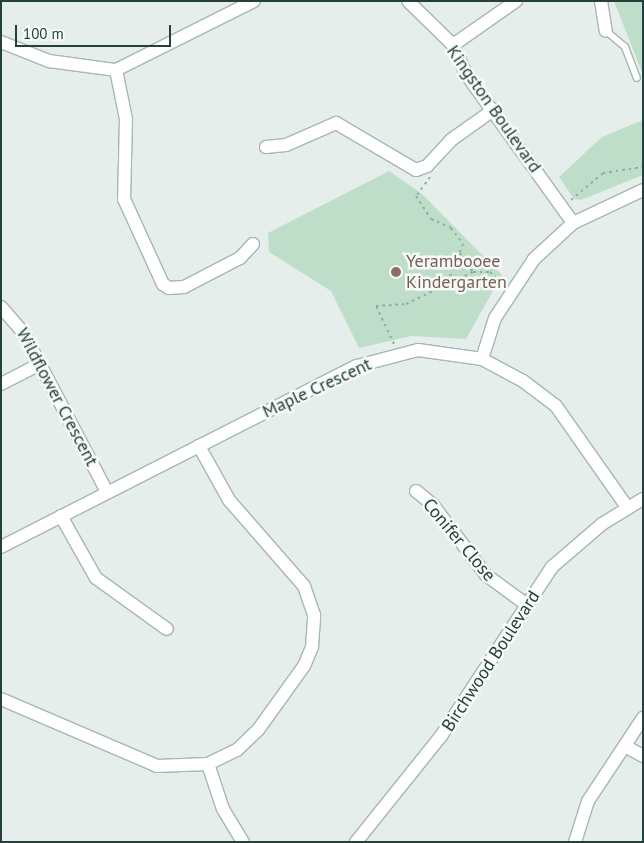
<!DOCTYPE html>
<style>
body{margin:0}
#map{position:relative;width:644px;height:843px;overflow:hidden;background:#e5eeeb;font-family:"PT Sans",sans-serif}
div>[style]{position:absolute}
[style*='--x']{left:calc(var(--x)*1px);top:calc(var(--y)*1px);width:calc(var(--w)*1px);rotate:calc(var(--a)*1deg)}
.green>*{inset:0;background:#bfdeca}
.path>*{height:2px;margin-top:-1px;transform-origin:0;background:repeating-linear-gradient(90deg,#87b0a7 0 2.5px,transparent 0 6.5px)}
.roads{filter:drop-shadow(1px 0 #a8b6b3) drop-shadow(-1px 0 #a8b6b3) drop-shadow(0 1px #a8b6b3) drop-shadow(0 -1px #a8b6b3)}
.lane>*{height:6px;margin:-3px;padding:0 3px;transform-origin:3px;border-radius:3px;background:#fff}
.street>*{height:12px;margin:-6px;padding:0 6px;transform-origin:6px;border-radius:6px;background:#fff}
.dots>*{width:14px;height:14px;translate:-50% -50%;box-sizing:border-box;border:2px solid #f6faf8;border-radius:50%}
span{translate:-50% -50%;white-space:nowrap;text-align:center;line-height:1.15;-webkit-text-stroke:5px #f6faf8;paint-order:stroke}
.street-label{font-size:18px;color:#253f3b}
.education-label{font-size:18px;color:#785e54}
.left{translate:0 -50%;text-align:left}
.frame{position:absolute;inset:0;border:2px solid #253f3b;pointer-events:none}
.scale{position:absolute;left:15px;top:25px;width:156px;height:22px;box-sizing:border-box;border:2px solid #253f3b;border-top:0;padding-left:6px;font-size:15px;line-height:18px;white-space:nowrap;color:#253f3b;-webkit-text-stroke:4px #f6faf8;paint-order:stroke}
</style>
<div id="map">
<div class="green">
<div style="clip-path:polygon(614px 1px,643px 1px,643px 75px)"></div>
<div style="clip-path:polygon(643px 120px,643px 175px,581px 200px,574px 199px,559px 177px,602px 137px)"></div>
<div style="clip-path:polygon(389px 171px,421px 193px,502px 275px,466px 339px,411px 336px,359px 348px,331px 291px,269px 252px,268px 233px)"></div>
</div>
<div class="path">
<div style="--x:642;--y:1;--w:2;--a:63"></div>
<div style="--x:430;--y:177;--w:24;--a:126"></div>
<div style="--x:416;--y:196;--w:27;--a:57"></div>
<div style="--x:431;--y:219;--w:22;--a:24"></div>
<div style="--x:451;--y:228;--w:20;--a:53"></div>
<div style="--x:463;--y:244;--w:43;--a:111.8"></div>
<div style="--x:571;--y:200;--w:42;--a:-40.2"></div>
<div style="--x:603;--y:173;--w:40;--a:-8.5"></div>
<div style="--x:460;--y:253;--w:23;--a:56"></div>
<div style="--x:394;--y:344;--w:42;--a:-115.3"></div>
<div style="--x:376;--y:306;--w:30;--a:-4"></div>
<div style="--x:406;--y:304;--w:74;--a:-25.5"></div>
<div style="--x:473;--y:272;--w:17;--a:0"></div>
<div style="--x:490;--y:272;--w:18;--a:41"></div>
</div>
<div class="roads">
<div class="lane">
<div style="--x:606;--y:31;--w:25;--a:40"></div>
<div style="--x:625;--y:47;--w:33;--a:69"></div>
</div>
<div class="street">
<div style="--x:408;--y:1;--w:63;--a:44.4"></div>
<div style="--x:453;--y:45;--w:32;--a:66"></div>
<div style="--x:466;--y:74;--w:183;--a:54.3"></div>
<div style="--x:601;--y:1;--w:30;--a:81"></div>
<div style="--x:1;--y:42;--w:52;--a:21.6"></div>
<div style="--x:49;--y:61;--w:68;--a:7.7"></div>
<div style="--x:116;--y:70;--w:154;--a:-26.6"></div>
<div style="--x:453;--y:45;--w:77;--a:-34.9"></div>
<div style="--x:116;--y:70;--w:50;--a:78.5"></div>
<div style="--x:126;--y:119;--w:80;--a:91.4"></div>
<div style="--x:124;--y:199;--w:94;--a:65.4"></div>
<div style="--x:163;--y:284;--w:7;--a:34"></div>
<div style="--x:169;--y:288;--w:15;--a:-4"></div>
<div style="--x:184;--y:287;--w:63;--a:-27.4"></div>
<div style="--x:240;--y:258;--w:19;--a:-47"></div>
<div style="--x:266;--y:147;--w:20;--a:-6"></div>
<div style="--x:286;--y:145;--w:55;--a:-23.7"></div>
<div style="--x:336;--y:123;--w:93;--a:30.4"></div>
<div style="--x:416;--y:170;--w:12;--a:-20"></div>
<div style="--x:427;--y:166;--w:35;--a:-47"></div>
<div style="--x:451;--y:140;--w:52;--a:-35.5"></div>
<div style="--x:1;--y:307;--w:33;--a:49"></div>
<div style="--x:23;--y:332;--w:181;--a:62.3"></div>
<div style="--x:482;--y:359;--w:43;--a:-72.4"></div>
<div style="--x:495;--y:318;--w:71;--a:-56.5"></div>
<div style="--x:534;--y:259;--w:53;--a:-42.7"></div>
<div style="--x:573;--y:223;--w:77;--a:-25.2"></div>
<div style="--x:1;--y:384;--w:44;--a:-27.1"></div>
<div style="--x:416;--y:491;--w:22;--a:39"></div>
<div style="--x:433;--y:505;--w:88;--a:52.9"></div>
<div style="--x:486;--y:575;--w:51;--a:36.2"></div>
<div style="--x:61;--y:516;--w:71;--a:60.6"></div>
<div style="--x:96;--y:578;--w:87;--a:35.7"></div>
<div style="--x:1;--y:547;--w:399;--a:-27"></div>
<div style="--x:357;--y:366;--w:63;--a:-14.7"></div>
<div style="--x:418;--y:350;--w:65;--a:8"></div>
<div style="--x:482;--y:359;--w:47;--a:28.2"></div>
<div style="--x:523;--y:381;--w:41;--a:37.1"></div>
<div style="--x:556;--y:406;--w:123;--a:54.9"></div>
<div style="--x:1;--y:699;--w:170;--a:23.2"></div>
<div style="--x:157;--y:766;--w:51;--a:-2.2"></div>
<div style="--x:208;--y:764;--w:32;--a:-26"></div>
<div style="--x:237;--y:750;--w:29;--a:-44"></div>
<div style="--x:258;--y:730;--w:79;--a:-54.3"></div>
<div style="--x:304;--y:666;--w:21;--a:-67"></div>
<div style="--x:312;--y:647;--w:32;--a:-86"></div>
<div style="--x:314;--y:615;--w:31;--a:-109"></div>
<div style="--x:304;--y:586;--w:114;--a:-131.1"></div>
<div style="--x:229;--y:500;--w:62;--a:-119.1"></div>
<div style="--x:625;--y:746;--w:21;--a:29"></div>
<div style="--x:208;--y:764;--w:47;--a:71.6"></div>
<div style="--x:223;--y:809;--w:39;--a:59"></div>
<div style="--x:356;--y:842;--w:136;--a:-51.3"></div>
<div style="--x:441;--y:736;--w:202;--a:-56.7"></div>
<div style="--x:552;--y:567;--w:66;--a:-40.7"></div>
<div style="--x:602;--y:524;--w:48;--a:-31.4"></div>
<div style="--x:575;--y:842;--w:43;--a:-72.4"></div>
<div style="--x:588;--y:801;--w:100;--a:-56.5"></div>
</div>
</div>
<div class="dots">
<div style="left:396px;top:272px;background:#8d6e63"></div>
</div>
<div class="street-label">
<span style="left:494px;top:109px;rotate:55deg">Kingston Boulevard</span>
<span style="left:317px;top:388px;rotate:-25deg">Maple Crescent</span>
<span style="left:57px;top:397px;rotate:62deg">Wildflower Crescent</span>
<span style="left:459px;top:540px;rotate:50deg">Conifer Close</span>
<span style="left:491px;top:661px;rotate:-57deg">Birchwood Boulevard</span>
</div>
<div class="education-label">
<span class="left" style="left:406px;top:272px">Yerambooee<br>Kindergarten</span>
</div>
<div class="frame"></div>
<div class="scale">100 m</div>
</div>
